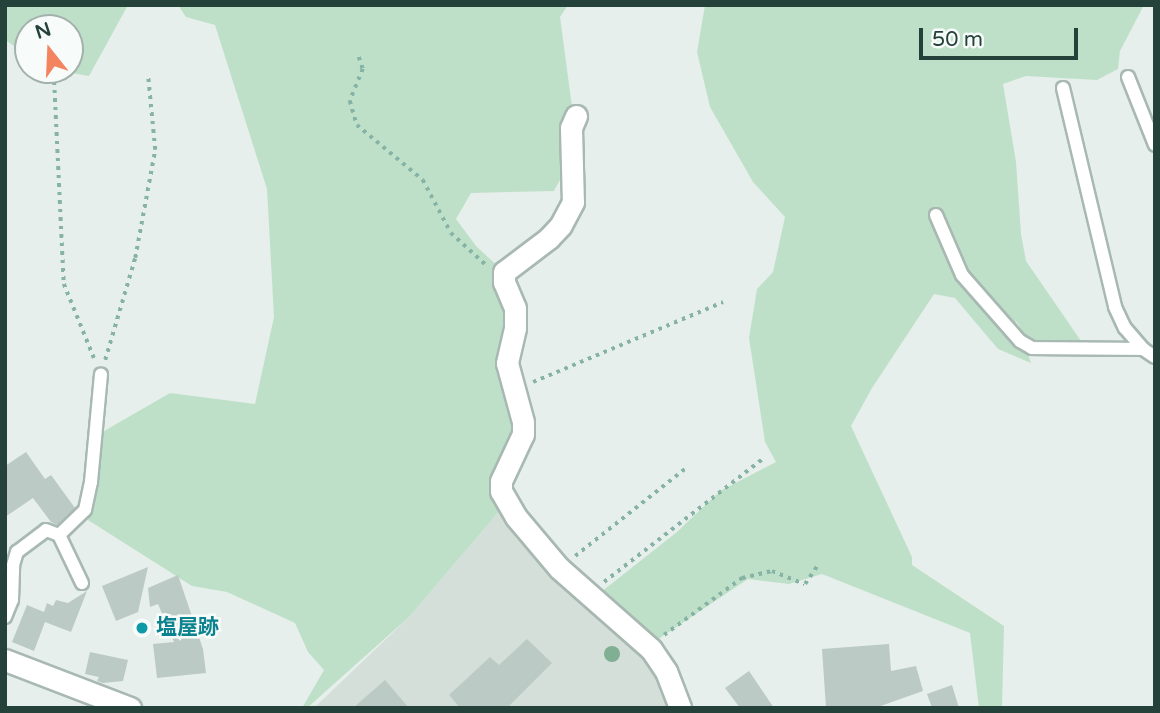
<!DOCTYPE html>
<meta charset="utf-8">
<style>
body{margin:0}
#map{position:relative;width:1160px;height:713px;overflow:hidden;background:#e6efeb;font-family:"Varela Round","Noto Sans JP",sans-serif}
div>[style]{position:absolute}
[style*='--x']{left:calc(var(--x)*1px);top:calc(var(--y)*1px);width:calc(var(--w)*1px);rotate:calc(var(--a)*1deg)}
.built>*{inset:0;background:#d4dfda}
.green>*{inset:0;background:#bfe0c8}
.building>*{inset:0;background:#bbcac4}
.path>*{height:3.5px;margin-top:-1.75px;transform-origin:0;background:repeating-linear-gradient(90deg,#86b3a5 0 3.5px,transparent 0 8.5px)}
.roads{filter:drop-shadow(2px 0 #a8b8b2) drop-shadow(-2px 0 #a8b8b2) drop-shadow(0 2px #a8b8b2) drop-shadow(0 -2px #a8b8b2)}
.service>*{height:12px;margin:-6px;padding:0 6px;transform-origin:6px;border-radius:6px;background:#fff}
.minor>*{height:21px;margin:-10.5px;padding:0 10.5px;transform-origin:10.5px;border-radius:10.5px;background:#fff}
.trees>*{width:16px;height:16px;margin:-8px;border-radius:50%;background:#80af93}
.dots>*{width:19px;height:19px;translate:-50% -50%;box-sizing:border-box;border:4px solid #f7fbf9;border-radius:50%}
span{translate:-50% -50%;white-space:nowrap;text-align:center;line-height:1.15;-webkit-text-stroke:5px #f7fbf9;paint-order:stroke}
.culture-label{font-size:21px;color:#0d838f;font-weight:700}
.left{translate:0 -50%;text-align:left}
.frame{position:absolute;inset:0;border:7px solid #24423a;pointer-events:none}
.north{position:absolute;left:14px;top:14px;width:70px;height:70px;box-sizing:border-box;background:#f7fbf9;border:2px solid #a3b1ad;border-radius:50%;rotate:342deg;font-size:19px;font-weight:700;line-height:28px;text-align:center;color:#24423a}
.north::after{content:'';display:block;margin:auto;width:24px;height:32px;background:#f4845f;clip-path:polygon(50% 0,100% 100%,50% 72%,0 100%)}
.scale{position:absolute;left:919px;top:28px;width:159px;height:32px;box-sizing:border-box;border:4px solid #24423a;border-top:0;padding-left:9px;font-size:21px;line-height:24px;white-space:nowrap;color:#24423a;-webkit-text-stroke:5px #f7fbf9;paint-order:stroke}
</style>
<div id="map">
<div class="built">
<div style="clip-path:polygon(507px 502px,661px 671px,670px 708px,314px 708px,409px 617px)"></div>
</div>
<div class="green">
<div style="clip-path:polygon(5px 5px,128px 5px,89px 76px,54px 70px,70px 70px,70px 28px,28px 28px,28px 55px,5px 40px)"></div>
<div style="clip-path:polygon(178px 5px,568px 5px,560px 17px,573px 114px,568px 165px,554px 191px,471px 193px,456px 219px,476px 246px,504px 272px,512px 361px,523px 422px,507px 502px,409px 617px,307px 708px,302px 708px,324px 670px,308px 652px,295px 623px,227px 592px,192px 586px,88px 520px,98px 474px,99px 434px,170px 393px,255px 404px,274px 317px,267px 189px,215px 25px,186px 17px)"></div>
<div style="clip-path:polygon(705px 5px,1144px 5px,1120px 51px,1118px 69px,1097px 80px,1026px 76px,1003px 84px,1016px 162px,1021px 234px,1026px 261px,1081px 341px,1032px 348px,1015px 319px,1031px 363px,998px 349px,955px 298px,934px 294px,872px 388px,851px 426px,912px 557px,912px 565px,1004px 626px,1002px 708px,979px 708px,970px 633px,822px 574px,789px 584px,748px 579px,648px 646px,601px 592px,677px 532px,720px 491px,776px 462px,765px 442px,749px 338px,757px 289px,773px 272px,785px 217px,753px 182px,710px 107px,697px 52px)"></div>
</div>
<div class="building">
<div style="clip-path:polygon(26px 452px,45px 479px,51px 475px,75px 508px,57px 525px,51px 522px,33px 498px,5px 517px,5px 466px)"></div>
<div style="clip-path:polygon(148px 567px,138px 612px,116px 621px,102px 586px)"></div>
<div style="clip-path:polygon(178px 575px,203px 649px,206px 673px,157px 678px,153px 644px,174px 642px,158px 604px,150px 607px,148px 588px)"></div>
<div style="clip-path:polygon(87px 591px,71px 632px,45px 622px,34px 651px,12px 642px,27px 605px,44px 612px,47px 603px,53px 606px,56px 600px,68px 603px)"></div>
<div style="clip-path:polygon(527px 639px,552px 663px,507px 708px,460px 708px,449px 695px,490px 657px,499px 665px)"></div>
<div style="clip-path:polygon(889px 644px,891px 671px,916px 666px,923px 691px,875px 708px,826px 708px,822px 649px)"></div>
<div style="clip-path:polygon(90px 652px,128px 660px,123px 681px,103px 683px,97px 681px,99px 677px,85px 674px)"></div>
<div style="clip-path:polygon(749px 671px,774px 708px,740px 708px,725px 688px)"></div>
<div style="clip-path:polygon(385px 680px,409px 708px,353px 708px)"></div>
<div style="clip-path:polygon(952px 685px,959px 708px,932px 708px,927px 694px)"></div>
</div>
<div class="path">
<div style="--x:359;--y:57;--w:13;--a:72"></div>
<div style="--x:363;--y:69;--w:35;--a:112"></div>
<div style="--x:350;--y:101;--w:25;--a:74"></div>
<div style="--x:357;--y:125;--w:86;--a:39.8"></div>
<div style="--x:423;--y:180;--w:60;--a:62.2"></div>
<div style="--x:451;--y:233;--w:46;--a:42.4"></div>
<div style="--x:54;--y:73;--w:211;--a:87.3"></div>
<div style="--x:64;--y:284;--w:80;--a:67.9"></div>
<div style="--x:105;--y:360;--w:106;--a:-73.6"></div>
<div style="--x:135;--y:258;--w:110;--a:-79.5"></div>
<div style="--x:155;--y:150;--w:73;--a:-95.5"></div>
<div style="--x:533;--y:382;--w:206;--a:-22.8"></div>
<div style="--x:575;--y:556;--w:142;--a:-38.4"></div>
<div style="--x:604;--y:582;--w:202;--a:-37.8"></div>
<div style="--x:664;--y:635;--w:97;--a:-36.2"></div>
<div style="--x:742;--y:578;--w:31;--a:-13"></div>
<div style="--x:772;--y:571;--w:35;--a:22"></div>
<div style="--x:805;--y:584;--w:22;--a:-56"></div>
</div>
<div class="roads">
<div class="service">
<div style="--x:1128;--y:77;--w:73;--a:68.3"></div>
<div style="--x:1063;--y:88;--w:225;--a:76.6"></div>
<div style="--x:1115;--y:307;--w:23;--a:65"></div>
<div style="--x:1125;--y:328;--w:28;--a:49"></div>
<div style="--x:1143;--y:349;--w:14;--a:34"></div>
<div style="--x:936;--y:215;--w:65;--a:66.6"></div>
<div style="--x:962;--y:275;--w:88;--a:48.7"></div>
<div style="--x:1020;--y:341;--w:14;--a:30"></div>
<div style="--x:1032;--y:348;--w:111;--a:0.5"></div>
<div style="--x:82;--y:583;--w:53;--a:-115.6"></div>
<div style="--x:59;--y:535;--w:36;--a:-44"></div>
<div style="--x:85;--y:510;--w:29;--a:-78"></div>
<div style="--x:91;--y:482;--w:108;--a:-84.7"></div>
<div style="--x:5;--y:617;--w:18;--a:-68"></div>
<div style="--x:12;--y:600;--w:35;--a:-88"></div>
<div style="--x:13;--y:565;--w:14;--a:-73"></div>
<div style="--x:17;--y:552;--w:36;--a:-37"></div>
<div style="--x:46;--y:530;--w:14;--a:21"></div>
</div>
<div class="minor">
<div style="--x:576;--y:116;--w:13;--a:113"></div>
<div style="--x:571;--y:128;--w:74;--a:88.5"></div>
<div style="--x:573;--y:202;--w:26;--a:118"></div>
<div style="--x:561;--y:225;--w:18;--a:133"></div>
<div style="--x:549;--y:238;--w:56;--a:142.9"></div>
<div style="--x:504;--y:272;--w:10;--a:90"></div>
<div style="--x:504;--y:282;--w:28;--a:67"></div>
<div style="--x:515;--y:308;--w:20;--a:90"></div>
<div style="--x:515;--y:328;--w:36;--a:103"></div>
<div style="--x:507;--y:363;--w:61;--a:74.8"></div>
<div style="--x:523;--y:422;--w:12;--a:90"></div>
<div style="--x:523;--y:434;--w:52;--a:115.1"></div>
<div style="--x:501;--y:481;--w:10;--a:90"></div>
<div style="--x:501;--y:491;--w:30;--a:60"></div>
<div style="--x:516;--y:517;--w:67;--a:49.9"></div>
<div style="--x:559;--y:568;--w:123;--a:41.4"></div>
<div style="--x:651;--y:649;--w:27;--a:56"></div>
<div style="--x:666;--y:671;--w:40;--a:69"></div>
<div style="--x:5;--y:660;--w:134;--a:21"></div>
</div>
</div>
<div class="trees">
<div style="left:612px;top:654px"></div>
</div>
<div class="dots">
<div style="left:142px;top:628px;background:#0f9aa8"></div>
</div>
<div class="culture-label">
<span class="left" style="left:156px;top:628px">塩屋跡</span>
</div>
<div class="frame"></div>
<div class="north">N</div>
<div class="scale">50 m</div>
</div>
